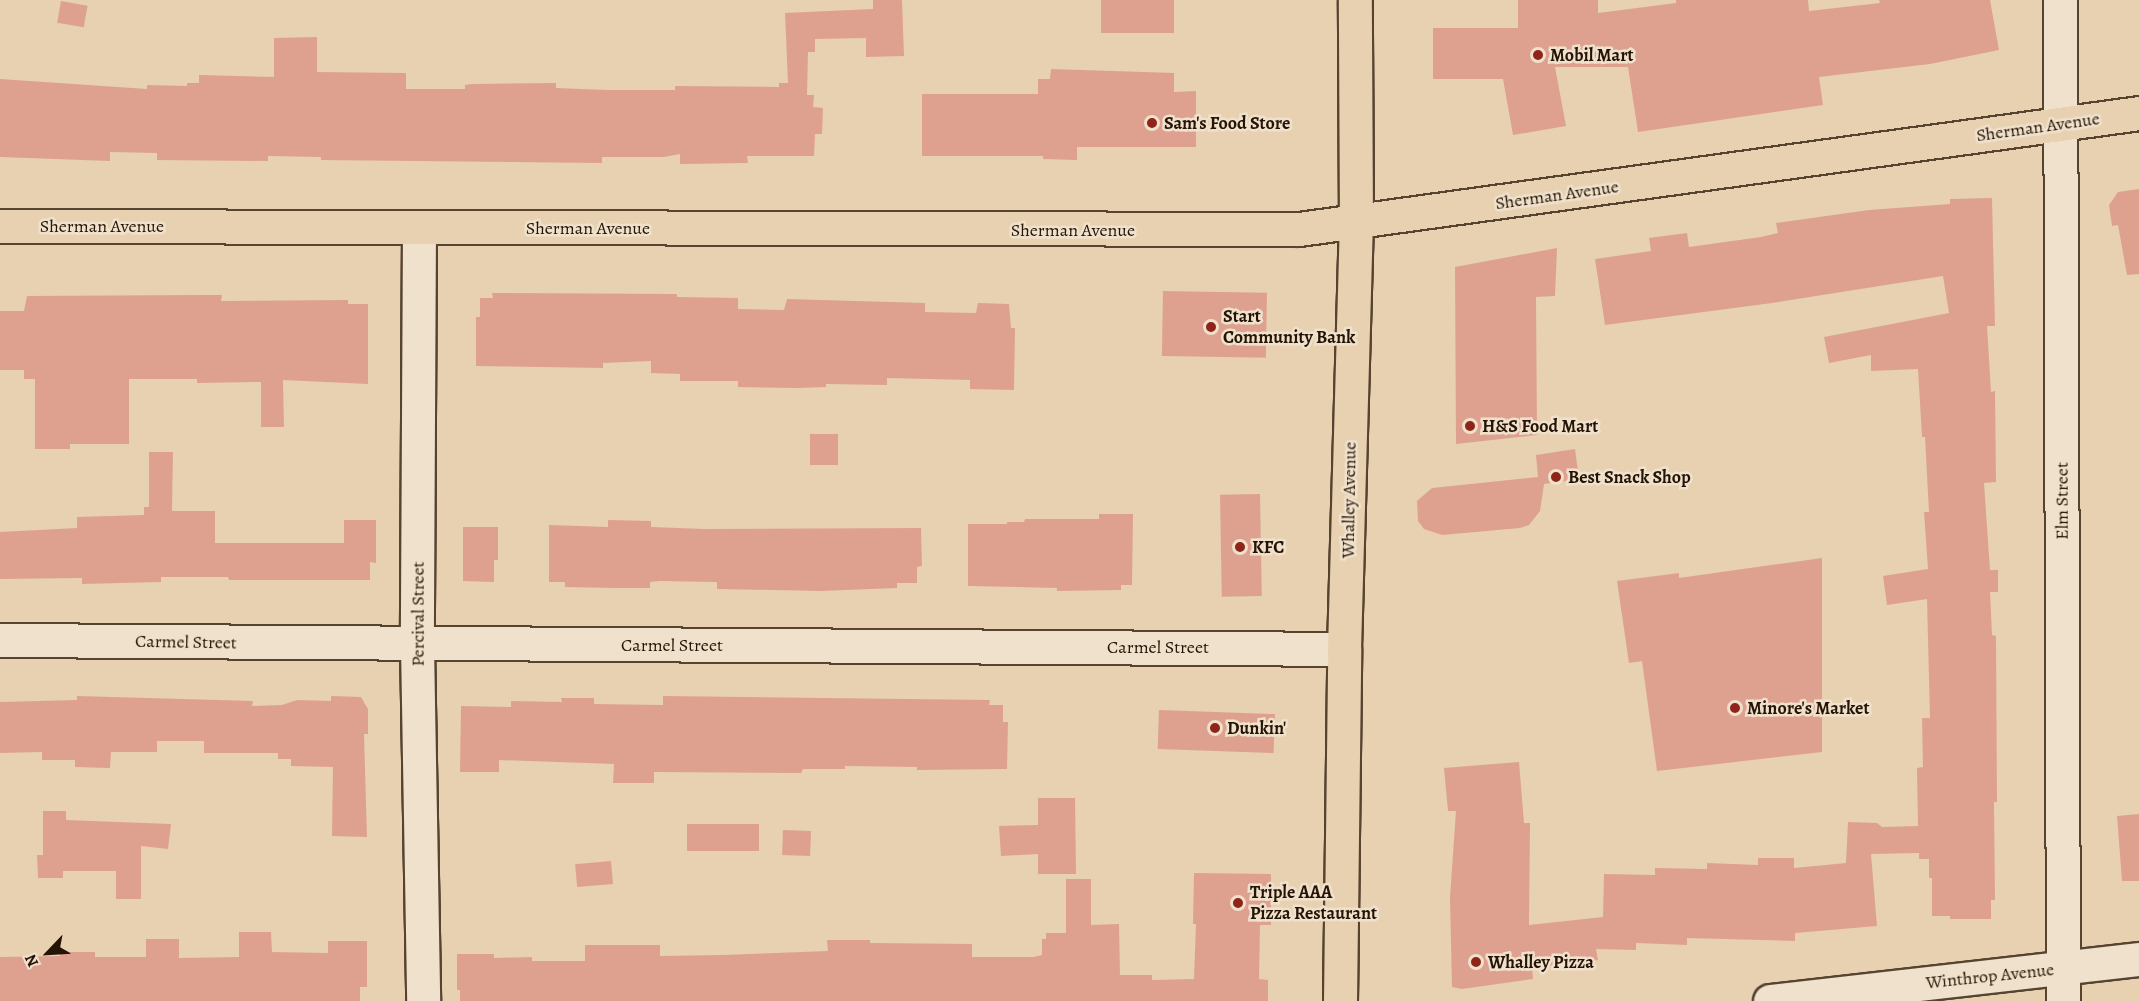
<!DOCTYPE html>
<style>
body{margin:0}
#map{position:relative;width:2139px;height:1001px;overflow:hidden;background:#e7d1b1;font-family:Alegreya,serif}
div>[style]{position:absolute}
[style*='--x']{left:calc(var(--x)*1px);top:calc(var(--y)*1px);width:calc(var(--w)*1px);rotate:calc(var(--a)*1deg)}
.building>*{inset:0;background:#dea190;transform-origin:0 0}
.roads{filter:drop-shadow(2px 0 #564330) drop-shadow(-2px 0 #564330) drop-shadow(0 2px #564330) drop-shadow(0 -2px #564330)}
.minor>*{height:33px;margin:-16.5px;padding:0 16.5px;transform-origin:16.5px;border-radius:16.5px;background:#efe1cc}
.major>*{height:33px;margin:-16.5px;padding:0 16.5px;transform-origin:16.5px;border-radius:16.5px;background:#e7d1b1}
.dots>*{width:16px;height:16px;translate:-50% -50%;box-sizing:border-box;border:3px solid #efe1cc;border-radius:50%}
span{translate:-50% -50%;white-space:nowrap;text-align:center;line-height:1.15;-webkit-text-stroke:5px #efe1cc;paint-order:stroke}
.poi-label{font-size:18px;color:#251405;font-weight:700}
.left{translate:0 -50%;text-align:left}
.street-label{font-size:18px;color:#251405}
.north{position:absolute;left:18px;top:923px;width:60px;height:60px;-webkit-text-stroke:4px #efe1cc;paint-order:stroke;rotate:245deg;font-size:16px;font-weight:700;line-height:24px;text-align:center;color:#251405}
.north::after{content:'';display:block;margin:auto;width:21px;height:27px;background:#251405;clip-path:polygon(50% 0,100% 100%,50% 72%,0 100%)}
</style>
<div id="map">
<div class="building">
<div style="clip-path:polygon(873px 0,902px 0,904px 56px,866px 57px,866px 38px,815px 39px,815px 52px,808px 52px,807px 95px,814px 95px,813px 107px,823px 108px,822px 134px,815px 134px,814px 156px,747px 156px,748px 163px,680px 164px,680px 154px,664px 157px,602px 157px,602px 163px,321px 160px,321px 157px,268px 156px,268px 161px,157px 160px,157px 153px,110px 152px,110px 161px,0 157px,0 79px,147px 89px,147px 85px,187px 86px,187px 83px,199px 83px,199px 75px,274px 77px,274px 38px,317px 37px,317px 72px,406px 73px,406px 89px,465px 89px,465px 85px,472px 84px,556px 83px,556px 88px,607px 90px,675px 90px,675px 86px,779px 87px,779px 83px,788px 83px,785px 13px,873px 9px)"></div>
<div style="left:1101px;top:0;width:73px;height:33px"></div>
<div style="clip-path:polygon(1518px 0,1598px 0,1598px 13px,1676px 3px,1676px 0,1808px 0,1809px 11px,1880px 3px,1879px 0,1990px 0,1999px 50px,1930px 64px,1819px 77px,1823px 105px,1638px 132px,1628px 67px,1555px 67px,1566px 126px,1513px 135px,1503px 79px,1433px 79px,1433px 28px,1518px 28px)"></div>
<div style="left:61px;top:1px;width:27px;height:22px;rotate:10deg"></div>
<div style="clip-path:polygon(1051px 69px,1174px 73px,1174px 92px,1196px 91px,1196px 147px,1077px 147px,1077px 160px,1043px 159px,1043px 156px,922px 156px,922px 94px,1038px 94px,1038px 79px,1050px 79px)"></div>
<div style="clip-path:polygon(2139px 189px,2139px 274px,2127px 275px,2118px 225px,2112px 226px,2109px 205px,2118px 192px)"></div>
<div style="clip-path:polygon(1992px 198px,1995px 326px,1987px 326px,1991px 392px,1995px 391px,1996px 482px,1984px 483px,1990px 570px,1998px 570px,1998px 592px,1990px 592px,1992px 635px,1996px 636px,1997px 802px,1994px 802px,1995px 900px,1991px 900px,1991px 919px,1950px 919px,1950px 916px,1932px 916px,1932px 878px,1929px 878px,1929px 859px,1919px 859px,1919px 853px,1871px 854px,1877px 926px,1795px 933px,1795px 941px,1687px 938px,1687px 945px,1636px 943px,1636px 950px,1596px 949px,1598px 960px,1532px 968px,1533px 979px,1462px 989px,1452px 987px,1450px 897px,1456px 811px,1448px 811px,1444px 768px,1519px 762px,1524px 823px,1530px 823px,1529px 925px,1603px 917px,1604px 874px,1655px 875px,1655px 868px,1707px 869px,1707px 863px,1758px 865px,1758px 858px,1794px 858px,1794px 868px,1846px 863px,1848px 822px,1877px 823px,1882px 827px,1918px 826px,1917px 768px,1923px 767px,1922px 718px,1930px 718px,1927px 599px,1887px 605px,1883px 576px,1928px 569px,1924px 512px,1929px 512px,1925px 437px,1922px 437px,1918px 369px,1871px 371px,1871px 355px,1829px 363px,1824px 337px,1949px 313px,1943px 276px,1772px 303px,1605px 325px,1595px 259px,1651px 251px,1649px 238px,1687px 233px,1689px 247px,1761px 237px,1778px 233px,1776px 223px,1869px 210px,1950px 204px,1950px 199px)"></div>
<div style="clip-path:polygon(1557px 248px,1555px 296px,1536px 297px,1537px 435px,1456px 444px,1455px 267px)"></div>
<div style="left:1163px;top:291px;width:104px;height:65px;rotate:1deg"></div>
<div style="clip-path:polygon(492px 293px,677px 294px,677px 297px,738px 298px,738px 309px,784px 310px,787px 299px,925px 303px,925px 312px,976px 313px,978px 303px,1009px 304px,1011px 328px,1015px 328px,1014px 390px,970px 389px,970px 380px,887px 378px,887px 385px,826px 384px,826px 387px,796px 388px,738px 387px,738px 381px,680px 381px,680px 374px,651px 373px,651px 361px,603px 363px,603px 368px,476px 366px,476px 317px,480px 317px,480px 298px,493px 298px)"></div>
<div style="clip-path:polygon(200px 295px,222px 295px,221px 301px,348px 300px,348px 304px,368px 304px,368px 384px,283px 380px,284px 427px,261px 427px,261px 382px,197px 383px,197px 379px,129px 379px,129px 444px,70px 444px,70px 449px,35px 449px,35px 379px,24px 379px,24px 370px,0 370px,0 311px,24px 311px,27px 296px)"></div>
<div style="left:810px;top:434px;width:28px;height:31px"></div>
<div style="clip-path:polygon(1575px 449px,1579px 479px,1544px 484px,1540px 511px,1529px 525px,1520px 528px,1442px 535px,1424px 529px,1418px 521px,1417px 501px,1432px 488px,1538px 477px,1536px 455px)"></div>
<div style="clip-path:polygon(149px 452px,173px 452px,172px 511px,215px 511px,215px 543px,344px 543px,344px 520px,376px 520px,376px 563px,370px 562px,370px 580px,229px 580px,228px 577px,161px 577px,161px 582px,82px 584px,82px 578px,0 579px,0 532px,77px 528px,77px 517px,144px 515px,144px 507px,149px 507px)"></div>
<div style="left:1260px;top:494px;width:102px;height:40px;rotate:89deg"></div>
<div style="clip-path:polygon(1099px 514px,1133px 514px,1132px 585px,1121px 585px,1121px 590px,1057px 591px,1057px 588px,968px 586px,968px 524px,1007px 524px,1007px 522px,1024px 522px,1025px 519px,1099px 519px)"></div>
<div style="clip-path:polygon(608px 520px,651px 521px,651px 527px,704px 529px,921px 528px,922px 566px,917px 567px,917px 583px,897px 583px,897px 588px,820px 591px,717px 589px,717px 582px,714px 582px,660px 581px,650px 582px,650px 588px,615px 588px,565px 587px,565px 582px,549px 582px,549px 525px,608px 527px)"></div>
<div style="clip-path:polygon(463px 527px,498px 527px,498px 560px,494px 560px,494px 582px,463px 581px)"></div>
<div style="clip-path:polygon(1822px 558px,1822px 752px,1657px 771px,1642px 661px,1629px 663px,1617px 581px,1679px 573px,1679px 578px)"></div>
<div style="clip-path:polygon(77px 696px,253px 701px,252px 706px,282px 705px,297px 700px,331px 701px,331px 696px,361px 697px,368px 709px,368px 734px,364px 734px,367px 837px,332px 836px,333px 767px,291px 766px,291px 759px,278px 759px,278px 753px,204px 753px,204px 741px,157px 741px,157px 752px,111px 752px,110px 768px,75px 767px,75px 760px,42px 760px,42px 752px,0 753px,0 702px,77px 700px)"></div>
<div style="clip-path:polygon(663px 696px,990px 700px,989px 705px,1003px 705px,1003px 722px,1008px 722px,1007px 769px,917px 770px,917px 767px,845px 766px,845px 769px,803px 769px,801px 773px,654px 772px,654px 783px,613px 783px,614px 764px,499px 760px,499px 772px,460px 772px,461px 706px,511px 707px,511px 701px,562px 702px,561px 698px,594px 698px,594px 704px,663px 705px)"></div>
<div style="left:1159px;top:710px;width:116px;height:39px;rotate:2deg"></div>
<div style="clip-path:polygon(1038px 798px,1075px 798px,1076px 874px,1038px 874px,1038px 854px,1001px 856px,999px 826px,1038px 825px)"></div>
<div style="clip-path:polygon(43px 811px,66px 811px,66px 820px,171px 824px,168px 849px,141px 846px,141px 899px,116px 899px,116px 871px,63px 871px,63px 878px,38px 878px,37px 855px,43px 855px)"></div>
<div style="clip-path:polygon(2139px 814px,2139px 881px,2122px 881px,2117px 816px)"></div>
<div style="left:759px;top:824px;width:27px;height:72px;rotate:90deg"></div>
<div style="left:783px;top:830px;width:28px;height:25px;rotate:2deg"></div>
<div style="left:611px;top:861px;width:23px;height:36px;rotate:85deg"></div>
<div style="clip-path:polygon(1194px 873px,1271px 874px,1271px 925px,1260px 925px,1259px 979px,1268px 980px,1268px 1001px,460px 1001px,460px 990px,457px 990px,457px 954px,494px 954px,494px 958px,532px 957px,532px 961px,585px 961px,585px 945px,660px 945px,660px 956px,723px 955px,828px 951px,827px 940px,870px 940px,870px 943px,972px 944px,972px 957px,1034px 957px,1042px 955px,1042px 939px,1046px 939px,1046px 933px,1066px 933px,1066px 879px,1091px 879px,1091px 925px,1119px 924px,1120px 975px,1152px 975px,1152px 980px,1194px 979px,1196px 924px,1193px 924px)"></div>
<div style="clip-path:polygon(239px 932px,271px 932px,272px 952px,328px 953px,328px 941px,367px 941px,367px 987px,360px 987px,360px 1001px,0 1001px,0 957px,60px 956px,60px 952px,95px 952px,95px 957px,146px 957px,146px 939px,179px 939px,179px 958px,239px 957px)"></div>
</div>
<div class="roads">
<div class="minor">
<div style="--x:2060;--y:0;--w:1001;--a:89.83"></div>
<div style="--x:419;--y:227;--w:418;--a:90.3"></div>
<div style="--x:417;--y:645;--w:356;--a:89"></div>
<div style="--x:0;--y:640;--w:1344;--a:0.38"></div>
<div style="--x:1770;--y:1001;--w:371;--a:-6.5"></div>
</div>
<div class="major">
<div style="--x:0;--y:226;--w:1299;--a:0.13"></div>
<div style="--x:1299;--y:229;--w:848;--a:-7.86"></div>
<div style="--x:1340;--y:1001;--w:352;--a:-89.3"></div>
<div style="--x:1344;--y:649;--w:426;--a:-88.4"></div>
<div style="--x:1356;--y:223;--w:223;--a:-90.3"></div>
</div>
</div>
<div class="dots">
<div style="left:1538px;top:55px;background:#8f2418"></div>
<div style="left:1152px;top:123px;background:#8f2418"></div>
<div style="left:1211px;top:327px;background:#8f2418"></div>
<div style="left:1470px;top:426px;background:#8f2418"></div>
<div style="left:1556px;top:477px;background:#8f2418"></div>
<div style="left:1240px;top:547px;background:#8f2418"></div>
<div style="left:1735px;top:708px;background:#8f2418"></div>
<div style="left:1215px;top:728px;background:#8f2418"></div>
<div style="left:1238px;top:903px;background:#8f2418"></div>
<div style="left:1476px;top:962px;background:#8f2418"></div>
</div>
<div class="poi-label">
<span class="left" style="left:1550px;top:55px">Mobil Mart</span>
<span class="left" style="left:1164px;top:123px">Sam's Food Store</span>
<span class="left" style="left:1223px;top:327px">Start<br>Community Bank</span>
<span class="left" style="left:1482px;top:426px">H&amp;S Food Mart</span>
<span class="left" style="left:1568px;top:477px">Best Snack Shop</span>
<span class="left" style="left:1252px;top:547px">KFC</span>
<span class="left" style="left:1747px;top:708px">Minore's Market</span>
<span class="left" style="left:1227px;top:728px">Dunkin'</span>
<span class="left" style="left:1250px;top:903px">Triple AAA<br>Pizza Restaurant</span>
<span class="left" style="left:1488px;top:962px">Whalley Pizza</span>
</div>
<div class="street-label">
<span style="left:2038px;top:127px;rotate:-8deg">Sherman Avenue</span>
<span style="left:1557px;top:195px;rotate:-8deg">Sherman Avenue</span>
<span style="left:102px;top:226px">Sherman Avenue</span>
<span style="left:588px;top:228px">Sherman Avenue</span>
<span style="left:1073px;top:230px">Sherman Avenue</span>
<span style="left:1349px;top:500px;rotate:-89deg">Whalley Avenue</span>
<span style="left:2062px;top:501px;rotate:-90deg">Elm Street</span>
<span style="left:418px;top:614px;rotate:-90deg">Percival Street</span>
<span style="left:186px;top:642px;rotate:1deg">Carmel Street</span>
<span style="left:672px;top:645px">Carmel Street</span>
<span style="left:1158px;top:647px">Carmel Street</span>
<span style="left:1990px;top:976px;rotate:-6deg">Winthrop Avenue</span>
</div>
<div class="north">N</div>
</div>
